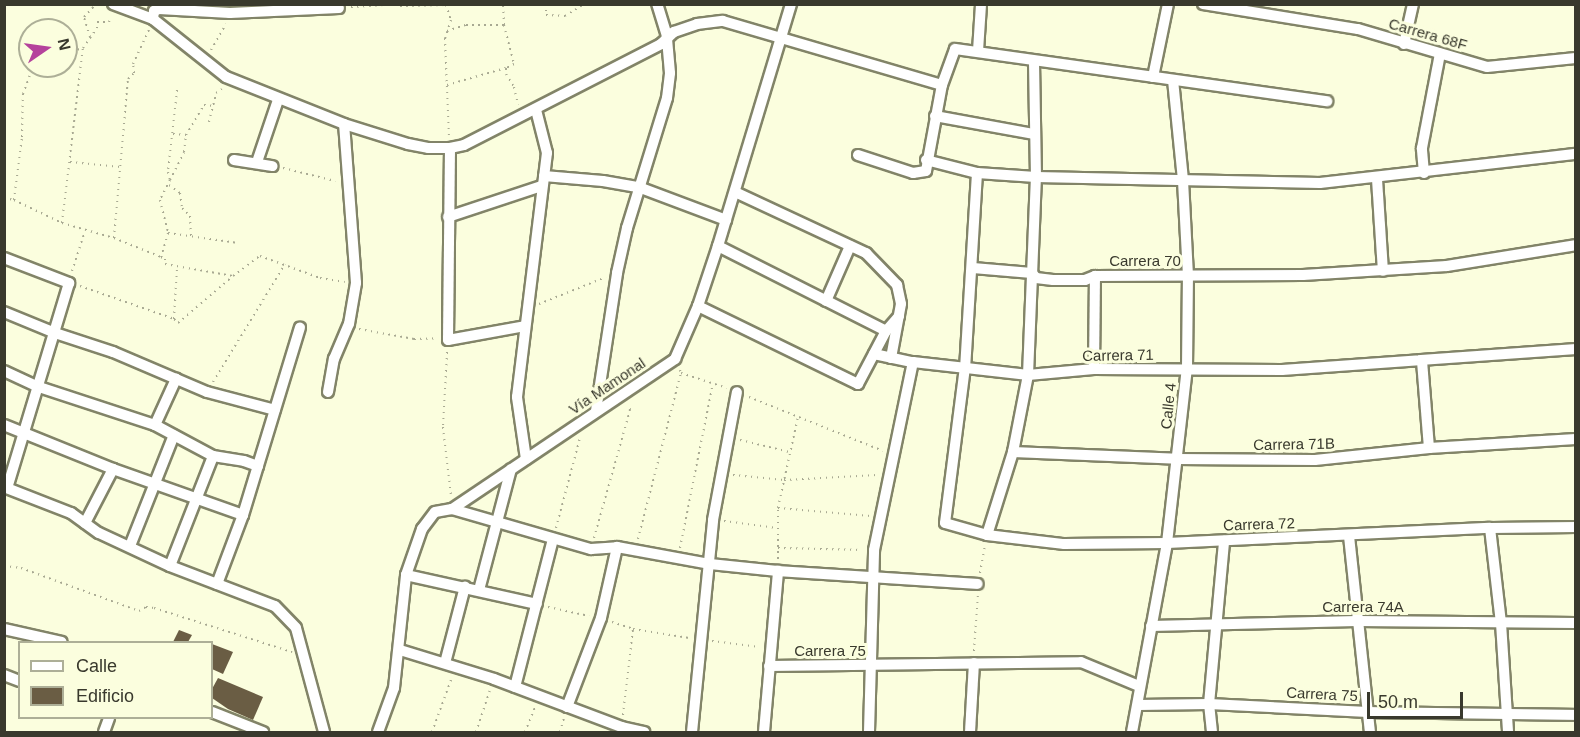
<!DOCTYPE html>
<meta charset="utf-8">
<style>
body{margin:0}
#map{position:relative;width:1580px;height:737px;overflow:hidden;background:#fbfede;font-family:Arial,sans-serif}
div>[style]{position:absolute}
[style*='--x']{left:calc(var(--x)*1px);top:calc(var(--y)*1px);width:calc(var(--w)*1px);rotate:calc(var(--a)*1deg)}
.building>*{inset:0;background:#6a5d44}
.path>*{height:2px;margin-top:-1px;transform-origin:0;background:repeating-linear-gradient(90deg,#a8a992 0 1.5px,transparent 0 6px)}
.roads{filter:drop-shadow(2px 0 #828468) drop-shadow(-2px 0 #828468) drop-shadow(0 2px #828468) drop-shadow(0 -2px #828468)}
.street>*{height:10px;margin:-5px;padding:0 5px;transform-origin:5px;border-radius:5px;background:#fff}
span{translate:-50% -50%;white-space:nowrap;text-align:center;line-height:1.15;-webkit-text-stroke:6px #fbfede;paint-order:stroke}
.street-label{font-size:15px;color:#39392d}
.frame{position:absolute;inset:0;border:6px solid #39392d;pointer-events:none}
.legend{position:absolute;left:18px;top:641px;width:195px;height:78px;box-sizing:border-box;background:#fbfede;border:2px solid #adaf97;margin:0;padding:8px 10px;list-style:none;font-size:18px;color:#39392d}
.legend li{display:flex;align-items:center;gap:12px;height:30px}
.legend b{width:30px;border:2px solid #adaf97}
.north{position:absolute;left:18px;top:18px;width:60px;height:60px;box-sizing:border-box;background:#fbfede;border:2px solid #adaf97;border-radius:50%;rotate:77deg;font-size:16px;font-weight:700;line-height:24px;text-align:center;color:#39392d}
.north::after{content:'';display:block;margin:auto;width:21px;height:27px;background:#b5429c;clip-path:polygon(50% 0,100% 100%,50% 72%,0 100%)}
.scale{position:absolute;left:1367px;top:692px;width:96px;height:27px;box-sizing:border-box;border:3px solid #39392d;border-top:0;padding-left:8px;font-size:18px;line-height:21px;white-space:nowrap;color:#39392d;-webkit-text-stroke:4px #fbfede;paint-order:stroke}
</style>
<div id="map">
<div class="building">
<div style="clip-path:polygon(179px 630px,192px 635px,188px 642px,173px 642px)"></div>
<div style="clip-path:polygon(212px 644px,233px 652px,223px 674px,212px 669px)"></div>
<div style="clip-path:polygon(218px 678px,263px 697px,253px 720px,228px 709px,212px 698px,212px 689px)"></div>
</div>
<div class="path">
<div style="--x:546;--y:4;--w:11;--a:90"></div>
<div style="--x:546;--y:15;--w:19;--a:3"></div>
<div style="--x:565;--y:16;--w:22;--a:-32"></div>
<div style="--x:400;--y:6;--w:46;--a:-1.2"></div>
<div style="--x:446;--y:5;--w:16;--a:72"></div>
<div style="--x:451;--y:20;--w:19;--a:108"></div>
<div style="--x:445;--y:38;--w:99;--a:87.7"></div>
<div style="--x:351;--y:7;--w:49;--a:-3.5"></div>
<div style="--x:504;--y:25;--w:40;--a:75.6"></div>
<div style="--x:514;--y:64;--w:9;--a:153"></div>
<div style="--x:506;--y:68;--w:6;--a:90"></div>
<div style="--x:506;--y:74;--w:15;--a:58"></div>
<div style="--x:514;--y:87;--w:18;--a:77"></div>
<div style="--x:447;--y:31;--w:20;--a:-18"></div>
<div style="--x:466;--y:25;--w:38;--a:0"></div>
<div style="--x:504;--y:25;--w:21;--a:-93"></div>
<div style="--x:90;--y:37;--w:21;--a:-107"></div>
<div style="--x:84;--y:17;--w:18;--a:-47"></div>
<div style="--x:211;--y:50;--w:30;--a:-60"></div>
<div style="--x:66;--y:53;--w:18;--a:-16"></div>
<div style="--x:447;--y:85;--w:61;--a:-16.1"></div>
<div style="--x:177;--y:90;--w:82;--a:96.3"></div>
<div style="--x:168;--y:172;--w:8;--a:76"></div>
<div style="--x:170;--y:180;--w:22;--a:117"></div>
<div style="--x:160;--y:200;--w:34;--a:76"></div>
<div style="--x:168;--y:233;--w:25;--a:106"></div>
<div style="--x:161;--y:257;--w:4;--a:27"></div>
<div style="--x:165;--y:259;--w:5;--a:90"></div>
<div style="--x:165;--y:264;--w:69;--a:10"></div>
<div style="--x:233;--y:276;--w:34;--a:-37"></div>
<div style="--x:260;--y:256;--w:64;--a:20.1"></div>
<div style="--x:320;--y:278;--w:25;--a:9"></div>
<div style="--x:209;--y:122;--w:30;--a:-76"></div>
<div style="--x:216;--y:93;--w:7;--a:-34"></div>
<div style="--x:173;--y:134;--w:13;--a:4"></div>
<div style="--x:186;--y:135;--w:35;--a:-59"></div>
<div style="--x:204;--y:105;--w:10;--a:6"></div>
<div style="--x:70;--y:162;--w:51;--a:5.6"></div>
<div style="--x:283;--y:168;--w:54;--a:14"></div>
<div style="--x:170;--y:180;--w:31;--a:-63"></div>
<div style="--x:184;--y:152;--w:17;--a:-83"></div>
<div style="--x:169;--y:185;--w:14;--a:36"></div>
<div style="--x:180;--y:193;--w:15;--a:82"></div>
<div style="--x:182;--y:208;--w:11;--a:45"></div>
<div style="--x:190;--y:216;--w:20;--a:87"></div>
<div style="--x:4;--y:198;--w:10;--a:11"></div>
<div style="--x:14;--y:200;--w:53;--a:25.6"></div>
<div style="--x:62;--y:223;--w:54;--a:16.1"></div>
<div style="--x:114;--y:238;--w:51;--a:22"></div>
<div style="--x:14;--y:200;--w:64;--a:-82.8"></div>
<div style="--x:22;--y:137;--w:43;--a:-88.7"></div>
<div style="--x:23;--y:94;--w:30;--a:-70"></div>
<div style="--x:62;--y:223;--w:176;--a:-83.2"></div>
<div style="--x:83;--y:48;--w:24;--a:-55"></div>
<div style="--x:97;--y:28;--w:6;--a:-90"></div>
<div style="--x:97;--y:22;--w:12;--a:0"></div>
<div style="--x:109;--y:22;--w:5;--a:-68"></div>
<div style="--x:168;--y:233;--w:71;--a:8.1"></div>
<div style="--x:114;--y:238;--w:160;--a:-85"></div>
<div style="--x:128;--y:79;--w:8;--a:-45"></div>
<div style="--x:134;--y:73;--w:9;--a:-96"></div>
<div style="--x:133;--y:64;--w:38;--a:-65"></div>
<div style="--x:72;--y:271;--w:42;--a:-72"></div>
<div style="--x:80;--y:286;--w:100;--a:19.3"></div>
<div style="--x:174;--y:319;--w:6;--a:45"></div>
<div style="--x:178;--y:323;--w:72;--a:-40.5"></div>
<div style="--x:539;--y:304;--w:72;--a:-21.9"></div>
<div style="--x:174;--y:319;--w:51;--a:-86.6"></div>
<div style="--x:359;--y:329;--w:56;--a:10.3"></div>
<div style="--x:414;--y:339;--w:23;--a:-2"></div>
<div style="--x:447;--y:352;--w:75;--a:93.1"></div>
<div style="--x:443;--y:427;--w:69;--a:83.4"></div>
<div style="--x:680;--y:370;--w:3;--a:72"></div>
<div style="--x:681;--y:373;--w:48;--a:18.1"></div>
<div style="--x:213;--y:382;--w:138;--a:-58.6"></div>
<div style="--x:749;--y:397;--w:144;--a:21.9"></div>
<div style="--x:740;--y:440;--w:51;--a:13.5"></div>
<div style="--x:733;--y:475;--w:51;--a:5.6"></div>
<div style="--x:784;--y:480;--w:93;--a:-3.1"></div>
<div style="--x:778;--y:508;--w:93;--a:4.9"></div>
<div style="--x:724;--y:521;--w:54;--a:7.4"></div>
<div style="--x:556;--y:528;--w:93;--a:-75.1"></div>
<div style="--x:594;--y:538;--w:133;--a:-74.3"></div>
<div style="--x:630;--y:410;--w:6;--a:-99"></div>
<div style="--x:638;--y:539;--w:171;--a:-75.5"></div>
<div style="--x:680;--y:548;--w:168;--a:-78.7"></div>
<div style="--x:778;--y:548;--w:84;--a:1.4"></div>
<div style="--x:778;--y:559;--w:51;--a:-90"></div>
<div style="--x:778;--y:508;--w:93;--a:-77.6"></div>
<div style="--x:4;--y:566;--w:17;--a:7"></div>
<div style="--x:21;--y:568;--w:126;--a:20"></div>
<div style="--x:139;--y:611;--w:8;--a:-30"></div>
<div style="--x:146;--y:607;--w:8;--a:7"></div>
<div style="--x:154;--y:608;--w:145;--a:17.7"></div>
<div style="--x:980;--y:573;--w:27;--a:-80"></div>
<div style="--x:548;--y:607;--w:42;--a:12.4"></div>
<div style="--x:612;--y:622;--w:22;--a:18"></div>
<div style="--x:633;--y:629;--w:57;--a:9.1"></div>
<div style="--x:712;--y:641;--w:48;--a:7.1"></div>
<div style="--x:974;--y:651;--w:57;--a:-86"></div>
<div style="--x:623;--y:715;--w:87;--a:-83.4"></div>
<div style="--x:432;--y:732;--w:59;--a:-70"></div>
<div style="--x:476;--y:732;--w:44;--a:-71.6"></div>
<div style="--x:525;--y:732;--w:27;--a:-68"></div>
<div style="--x:560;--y:732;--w:15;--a:-74"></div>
</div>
<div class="roads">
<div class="street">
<div style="--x:113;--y:4;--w:43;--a:20.6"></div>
<div style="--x:153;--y:19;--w:93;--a:38.5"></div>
<div style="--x:226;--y:77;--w:127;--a:21.7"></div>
<div style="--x:344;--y:124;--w:67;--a:17.4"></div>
<div style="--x:408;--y:144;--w:20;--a:11"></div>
<div style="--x:428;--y:148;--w:22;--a:0"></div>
<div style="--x:450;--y:148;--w:14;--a:-12"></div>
<div style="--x:464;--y:145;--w:221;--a:-27.1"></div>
<div style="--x:661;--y:44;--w:18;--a:-43"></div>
<div style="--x:674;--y:32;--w:24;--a:-19"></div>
<div style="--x:697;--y:24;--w:26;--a:-7"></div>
<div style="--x:723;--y:21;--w:228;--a:16.3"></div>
<div style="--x:1203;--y:4;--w:157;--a:9.2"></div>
<div style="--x:1358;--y:29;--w:134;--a:16.4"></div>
<div style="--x:1487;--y:67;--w:89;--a:-5.8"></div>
<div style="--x:153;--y:19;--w:8;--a:-83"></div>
<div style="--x:154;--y:11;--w:5;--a:-22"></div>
<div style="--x:159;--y:9;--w:71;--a:3.2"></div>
<div style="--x:230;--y:13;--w:109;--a:-2.6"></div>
<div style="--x:1404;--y:44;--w:41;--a:-77.3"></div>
<div style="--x:978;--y:51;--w:47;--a:-86.3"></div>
<div style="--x:1153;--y:77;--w:75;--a:-78.4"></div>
<div style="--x:935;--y:116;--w:101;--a:10.3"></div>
<div style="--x:450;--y:148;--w:192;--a:90.6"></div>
<div style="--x:448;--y:340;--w:78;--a:-10.3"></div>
<div style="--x:858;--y:155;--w:58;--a:18.1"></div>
<div style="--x:913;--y:173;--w:13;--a:-9"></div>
<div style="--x:926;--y:171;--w:87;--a:-79.5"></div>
<div style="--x:942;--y:85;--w:38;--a:-70"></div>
<div style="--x:955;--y:49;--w:376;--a:8"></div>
<div style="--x:234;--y:160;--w:39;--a:9"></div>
<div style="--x:926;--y:160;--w:53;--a:14.3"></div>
<div style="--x:977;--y:173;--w:59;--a:3.9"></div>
<div style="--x:1036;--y:177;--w:284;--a:1.2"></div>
<div style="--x:1320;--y:183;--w:258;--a:-6.5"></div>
<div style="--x:257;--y:162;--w:65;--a:-71.3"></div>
<div style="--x:977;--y:173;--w:194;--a:93.5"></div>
<div style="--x:965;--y:367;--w:157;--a:97.3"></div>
<div style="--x:945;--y:523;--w:44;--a:15.9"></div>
<div style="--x:987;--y:535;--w:78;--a:6.7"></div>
<div style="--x:1064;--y:544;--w:103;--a:-0.6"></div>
<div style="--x:1167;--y:543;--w:323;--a:-2.7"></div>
<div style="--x:1490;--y:528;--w:86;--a:-0.7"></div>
<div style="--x:1424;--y:173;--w:25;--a:-95"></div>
<div style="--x:1422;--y:148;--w:96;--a:-79.2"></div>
<div style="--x:544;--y:176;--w:59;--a:4.8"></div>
<div style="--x:603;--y:181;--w:39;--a:10"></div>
<div style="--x:641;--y:188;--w:91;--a:20.6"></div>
<div style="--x:1377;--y:179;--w:92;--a:86.3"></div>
<div style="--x:735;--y:192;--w:145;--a:25"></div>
<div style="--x:866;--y:253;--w:45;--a:45.9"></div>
<div style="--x:897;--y:285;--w:19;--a:78"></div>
<div style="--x:901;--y:304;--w:55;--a:100.5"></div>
<div style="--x:448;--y:217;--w:99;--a:-18.3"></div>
<div style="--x:718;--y:246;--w:188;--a:26.8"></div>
<div style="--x:4;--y:258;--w:70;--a:21"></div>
<div style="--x:69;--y:283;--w:214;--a:106.8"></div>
<div style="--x:973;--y:268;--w:59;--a:4.8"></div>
<div style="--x:1032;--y:273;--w:6;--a:51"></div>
<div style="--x:1036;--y:278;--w:17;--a:7"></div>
<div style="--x:1053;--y:280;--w:32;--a:0"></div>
<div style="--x:1085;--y:280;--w:11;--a:-22"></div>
<div style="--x:1095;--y:276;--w:208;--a:-0.3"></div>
<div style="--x:1303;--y:275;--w:144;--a:-3.6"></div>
<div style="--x:1447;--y:266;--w:131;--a:-9.2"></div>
<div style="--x:826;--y:301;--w:60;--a:-66.4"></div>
<div style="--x:698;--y:306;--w:178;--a:26"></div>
<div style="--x:858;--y:384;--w:60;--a:-62.2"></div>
<div style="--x:886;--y:331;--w:20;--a:-49"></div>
<div style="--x:4;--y:312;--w:55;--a:22.4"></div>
<div style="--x:55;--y:333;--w:61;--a:18.1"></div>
<div style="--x:113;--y:352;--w:102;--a:23.1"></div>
<div style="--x:207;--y:392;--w:70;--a:14.8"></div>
<div style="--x:874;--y:354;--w:40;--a:12"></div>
<div style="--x:913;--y:362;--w:116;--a:6.4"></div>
<div style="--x:1028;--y:375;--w:66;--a:-5.2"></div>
<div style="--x:1094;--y:369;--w:188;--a:0.3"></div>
<div style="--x:1282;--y:370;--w:295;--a:-4.1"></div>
<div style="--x:1422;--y:361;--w:87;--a:85.4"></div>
<div style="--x:1094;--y:369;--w:93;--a:-89.4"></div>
<div style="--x:4;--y:371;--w:38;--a:25"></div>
<div style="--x:39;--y:387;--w:122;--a:18.1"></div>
<div style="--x:155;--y:425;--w:66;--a:28.1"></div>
<div style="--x:213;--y:456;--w:31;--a:9"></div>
<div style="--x:244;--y:461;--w:15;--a:20"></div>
<div style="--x:328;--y:392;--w:34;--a:-80"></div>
<div style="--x:334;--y:359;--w:38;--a:-67"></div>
<div style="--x:349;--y:324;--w:42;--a:-80.3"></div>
<div style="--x:356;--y:283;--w:159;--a:-94.3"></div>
<div style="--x:596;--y:411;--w:140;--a:-81.3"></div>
<div style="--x:617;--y:273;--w:46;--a:-77.5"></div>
<div style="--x:627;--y:228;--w:136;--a:-72.9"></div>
<div style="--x:667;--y:98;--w:25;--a:-83"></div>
<div style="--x:670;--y:73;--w:37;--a:-95"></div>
<div style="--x:667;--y:36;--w:34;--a:-107"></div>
<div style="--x:4;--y:425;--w:118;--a:22"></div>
<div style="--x:113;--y:469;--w:138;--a:19.5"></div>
<div style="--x:155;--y:425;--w:51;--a:-65.5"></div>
<div style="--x:1013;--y:452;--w:164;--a:2.4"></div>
<div style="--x:1177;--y:459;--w:138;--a:0.4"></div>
<div style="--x:1315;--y:460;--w:115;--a:-6"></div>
<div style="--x:1429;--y:448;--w:147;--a:-3.5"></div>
<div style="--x:526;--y:459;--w:63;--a:-98.3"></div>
<div style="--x:517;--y:397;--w:246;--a:-83"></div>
<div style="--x:547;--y:153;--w:44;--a:-104.3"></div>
<div style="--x:4;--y:487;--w:72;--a:21.2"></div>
<div style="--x:71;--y:513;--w:34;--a:36"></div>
<div style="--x:99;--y:533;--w:78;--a:24.9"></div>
<div style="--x:170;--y:566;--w:112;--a:20.9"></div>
<div style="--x:275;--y:606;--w:30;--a:46"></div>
<div style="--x:296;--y:628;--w:108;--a:74.9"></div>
<div style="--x:452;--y:509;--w:145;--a:16.1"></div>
<div style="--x:591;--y:549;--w:26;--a:-4"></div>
<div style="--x:617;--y:547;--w:95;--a:10.4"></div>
<div style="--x:710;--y:564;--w:68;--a:5.9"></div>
<div style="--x:778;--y:571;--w:200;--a:3.7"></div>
<div style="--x:85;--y:523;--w:61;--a:-62.6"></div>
<div style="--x:1490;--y:528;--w:96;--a:83.4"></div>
<div style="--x:1501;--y:623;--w:109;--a:86.3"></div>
<div style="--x:987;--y:535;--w:87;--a:-72.6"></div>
<div style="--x:1013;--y:452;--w:78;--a:-79"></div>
<div style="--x:1028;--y:375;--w:198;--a:-87.7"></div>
<div style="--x:1036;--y:177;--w:115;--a:-91"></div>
<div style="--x:1349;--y:536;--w:197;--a:83.9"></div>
<div style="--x:130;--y:546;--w:119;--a:-68.4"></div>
<div style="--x:170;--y:566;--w:118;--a:-68.6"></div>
<div style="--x:406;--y:575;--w:134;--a:12.5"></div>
<div style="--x:217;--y:584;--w:74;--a:-69.4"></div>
<div style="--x:243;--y:515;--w:196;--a:-73.1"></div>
<div style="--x:479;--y:590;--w:125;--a:-75.2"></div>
<div style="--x:1151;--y:626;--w:206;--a:-1.4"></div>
<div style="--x:1357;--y:621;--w:219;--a:0.5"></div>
<div style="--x:4;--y:629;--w:59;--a:12.6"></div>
<div style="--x:400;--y:650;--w:98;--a:17.1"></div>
<div style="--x:494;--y:679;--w:137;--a:20.6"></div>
<div style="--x:622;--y:727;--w:23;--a:13"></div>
<div style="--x:445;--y:663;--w:79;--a:-75.3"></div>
<div style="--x:769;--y:666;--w:312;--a:-0.7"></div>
<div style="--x:1081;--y:662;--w:63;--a:22.5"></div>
<div style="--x:4;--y:675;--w:17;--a:21"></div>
<div style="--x:515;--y:687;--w:153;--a:-75.6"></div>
<div style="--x:1138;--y:705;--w:71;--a:-0.8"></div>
<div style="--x:1209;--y:704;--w:159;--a:2.9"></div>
<div style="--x:1368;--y:712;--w:208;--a:0.8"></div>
<div style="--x:567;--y:707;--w:95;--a:-69.1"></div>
<div style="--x:601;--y:618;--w:73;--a:-77.3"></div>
<div style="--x:212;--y:712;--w:55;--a:21.4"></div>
<div style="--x:104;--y:732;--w:15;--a:-70"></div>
<div style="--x:378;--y:732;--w:47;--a:-70"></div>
<div style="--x:394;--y:688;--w:114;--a:-83.9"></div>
<div style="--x:406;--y:575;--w:49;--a:-70.8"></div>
<div style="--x:422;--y:529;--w:21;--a:-53"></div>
<div style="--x:435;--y:512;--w:17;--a:-10"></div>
<div style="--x:452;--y:509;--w:269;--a:-33.9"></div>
<div style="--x:675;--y:359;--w:58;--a:-66.5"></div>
<div style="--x:698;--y:306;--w:63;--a:-71.6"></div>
<div style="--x:718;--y:246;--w:253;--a:-73.2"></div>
<div style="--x:692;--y:732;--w:213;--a:-84.3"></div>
<div style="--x:713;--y:520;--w:130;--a:-79.4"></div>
<div style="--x:764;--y:732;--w:162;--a:-85"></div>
<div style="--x:869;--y:732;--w:182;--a:-88.4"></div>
<div style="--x:874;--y:550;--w:192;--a:-78.3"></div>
<div style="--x:970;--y:732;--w:69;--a:-86.7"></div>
<div style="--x:1132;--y:732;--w:192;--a:-79.5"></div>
<div style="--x:1167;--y:543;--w:176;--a:-83.5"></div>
<div style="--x:1187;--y:368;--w:92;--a:-89.4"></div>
<div style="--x:1188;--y:276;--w:96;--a:-93"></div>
<div style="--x:1183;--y:180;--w:100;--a:-95.7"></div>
<div style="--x:1212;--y:732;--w:28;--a:-96"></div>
<div style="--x:1209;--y:704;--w:164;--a:-84.7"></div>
</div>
</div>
<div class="street-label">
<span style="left:1428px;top:34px;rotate:16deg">Carrera 68F</span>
<span style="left:1145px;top:261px">Carrera 70</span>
<span style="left:1118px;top:355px;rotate:-1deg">Carrera 71</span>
<span style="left:607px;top:386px;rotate:-34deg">Vía Mamonal</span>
<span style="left:1168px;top:406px;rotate:-84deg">Calle 4</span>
<span style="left:1294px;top:444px;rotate:-1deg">Carrera 71B</span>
<span style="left:1259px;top:524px;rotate:-2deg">Carrera 72</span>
<span style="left:1363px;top:607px">Carrera 74A</span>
<span style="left:830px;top:651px">Carrera 75</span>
<span style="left:1322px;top:694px;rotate:3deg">Carrera 75</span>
</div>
<div class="frame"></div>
<ul class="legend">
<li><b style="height:8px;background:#fff"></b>Calle</li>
<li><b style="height:16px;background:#6a5d44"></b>Edificio</li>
</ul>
<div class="north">N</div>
<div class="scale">50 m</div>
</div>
